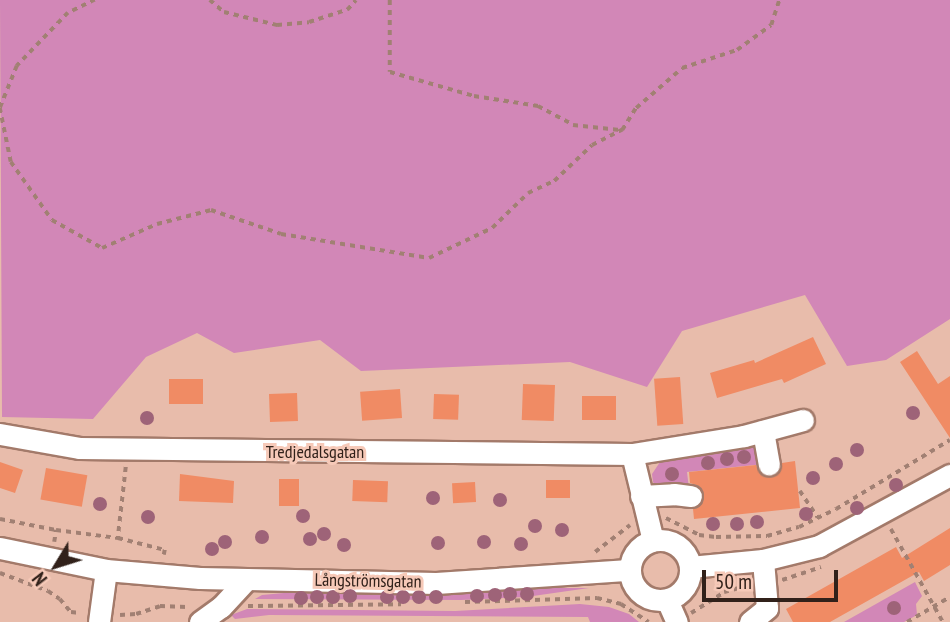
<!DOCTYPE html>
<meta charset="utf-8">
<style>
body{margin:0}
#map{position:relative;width:950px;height:622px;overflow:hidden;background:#e8bcab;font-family:"PT Sans Narrow",sans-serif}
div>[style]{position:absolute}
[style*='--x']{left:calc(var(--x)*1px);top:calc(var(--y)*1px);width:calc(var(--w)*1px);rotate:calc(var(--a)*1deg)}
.green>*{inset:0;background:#d287b7}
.building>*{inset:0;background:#f08b64;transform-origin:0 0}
.path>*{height:3.5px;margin-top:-1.75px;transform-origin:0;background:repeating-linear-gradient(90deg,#a18073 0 5px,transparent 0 10px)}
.roads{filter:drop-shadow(2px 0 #a37a6a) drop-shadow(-2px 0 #a37a6a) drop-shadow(0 2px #a37a6a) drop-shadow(0 -2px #a37a6a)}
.minor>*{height:21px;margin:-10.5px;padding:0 10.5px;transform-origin:10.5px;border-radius:10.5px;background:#fff}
.minor>.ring{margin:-10.5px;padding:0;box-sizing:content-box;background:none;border:21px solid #fff;border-radius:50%}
.trees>*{width:14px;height:14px;margin:-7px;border-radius:50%;background:#9e6378}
span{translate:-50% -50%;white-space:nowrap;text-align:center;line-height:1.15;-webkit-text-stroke:6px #f6c9b8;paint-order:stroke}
.street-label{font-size:18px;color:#31211a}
.north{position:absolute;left:21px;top:531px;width:70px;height:70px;-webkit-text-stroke:5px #f6c9b8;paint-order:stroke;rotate:232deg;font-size:19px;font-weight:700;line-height:28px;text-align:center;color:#31211a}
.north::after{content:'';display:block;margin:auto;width:24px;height:32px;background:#31211a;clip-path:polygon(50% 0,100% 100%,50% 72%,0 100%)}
.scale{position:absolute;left:702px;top:570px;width:136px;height:32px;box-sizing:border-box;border:4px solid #31211a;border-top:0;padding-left:9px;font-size:21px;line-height:24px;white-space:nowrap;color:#31211a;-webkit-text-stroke:5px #f6c9b8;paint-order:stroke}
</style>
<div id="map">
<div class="green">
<div style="clip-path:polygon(0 0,950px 0,950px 319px,886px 360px,847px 366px,805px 295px,682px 331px,647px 387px,570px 362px,361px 371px,320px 340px,234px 353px,197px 333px,146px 357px,93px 419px,2px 417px)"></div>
<div style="clip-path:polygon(754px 443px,765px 464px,687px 472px,689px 489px,656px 486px,653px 482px,652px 474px,662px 459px)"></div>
<div style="clip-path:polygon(915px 582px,922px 596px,916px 604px,917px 615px,904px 622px,844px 622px)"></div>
<div style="clip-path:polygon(550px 588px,589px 588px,526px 597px,461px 600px,255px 599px,262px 595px,284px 593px,447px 594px)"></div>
<div style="clip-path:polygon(580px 604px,609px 607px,629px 614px,639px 622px,590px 622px,588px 617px,269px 615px,235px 619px,231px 615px,247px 609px,455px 611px)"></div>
</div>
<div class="building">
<div style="clip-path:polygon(813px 337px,826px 364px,784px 383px,782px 379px,717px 398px,710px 373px,754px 360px,755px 363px)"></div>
<div style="clip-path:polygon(917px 351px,938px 384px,950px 376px,950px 438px,900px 362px)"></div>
<div style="left:680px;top:377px;width:47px;height:26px;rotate:86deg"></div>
<div style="left:169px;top:379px;width:34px;height:25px"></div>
<div style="left:523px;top:384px;width:32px;height:36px;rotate:2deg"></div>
<div style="left:400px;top:389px;width:29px;height:40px;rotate:86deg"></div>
<div style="left:297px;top:393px;width:28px;height:28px;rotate:88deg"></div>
<div style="left:434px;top:394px;width:25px;height:25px;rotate:2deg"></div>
<div style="left:582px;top:396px;width:34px;height:24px"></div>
<div style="clip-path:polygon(795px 461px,800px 508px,694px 519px,693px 509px,701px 504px,704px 497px,699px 486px,690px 483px,689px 472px,756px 465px,760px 473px,771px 477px,778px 473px,782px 463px)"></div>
<div style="clip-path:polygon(0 462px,23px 470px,15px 493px,0 488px)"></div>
<div style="left:46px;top:468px;width:42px;height:32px;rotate:10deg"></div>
<div style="clip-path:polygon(180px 474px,234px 481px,233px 503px,179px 501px)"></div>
<div style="left:299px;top:479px;width:27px;height:20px;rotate:90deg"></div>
<div style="left:353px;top:480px;width:35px;height:21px;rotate:2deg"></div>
<div style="left:570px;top:480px;width:18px;height:24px;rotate:90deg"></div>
<div style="left:475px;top:482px;width:20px;height:23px;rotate:87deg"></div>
<div style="clip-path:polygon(950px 528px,950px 565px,924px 581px,919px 572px,830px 622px,793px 622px,786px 609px,896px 547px,902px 558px)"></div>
</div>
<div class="path">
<div style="--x:95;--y:0;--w:30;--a:154"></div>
<div style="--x:68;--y:13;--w:74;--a:133.9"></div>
<div style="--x:17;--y:66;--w:45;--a:112"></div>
<div style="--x:0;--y:108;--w:55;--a:78.5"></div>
<div style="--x:11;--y:162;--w:71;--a:54.7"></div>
<div style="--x:52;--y:220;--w:57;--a:29.2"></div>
<div style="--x:102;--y:248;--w:60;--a:-23.6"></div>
<div style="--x:157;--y:224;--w:56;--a:-14.5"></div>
<div style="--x:211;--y:210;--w:74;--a:18.9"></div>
<div style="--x:281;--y:234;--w:150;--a:9.2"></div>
<div style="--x:429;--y:258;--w:70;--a:-25.5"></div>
<div style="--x:492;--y:228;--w:50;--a:-44.2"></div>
<div style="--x:528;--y:193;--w:29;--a:-25"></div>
<div style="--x:554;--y:181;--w:52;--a:-43.5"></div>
<div style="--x:592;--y:145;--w:34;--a:-27"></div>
<div style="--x:622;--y:130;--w:26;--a:-58"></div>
<div style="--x:636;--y:108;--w:61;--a:-41"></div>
<div style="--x:682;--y:68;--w:58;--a:-18.1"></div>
<div style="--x:737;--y:50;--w:42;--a:-36.3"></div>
<div style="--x:771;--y:25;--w:26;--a:-72"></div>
<div style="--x:210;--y:0;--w:18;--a:41"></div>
<div style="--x:224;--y:12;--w:55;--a:13.8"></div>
<div style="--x:277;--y:25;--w:32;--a:-5"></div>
<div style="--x:309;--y:22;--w:40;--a:-18"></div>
<div style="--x:347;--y:10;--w:13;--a:-48"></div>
<div style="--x:390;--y:0;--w:72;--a:90"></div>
<div style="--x:390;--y:72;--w:87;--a:15.9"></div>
<div style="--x:474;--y:96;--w:65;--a:8.9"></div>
<div style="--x:538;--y:106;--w:40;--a:28"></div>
<div style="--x:573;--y:125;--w:47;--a:6.1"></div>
<div style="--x:126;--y:467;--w:71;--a:96.4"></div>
<div style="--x:118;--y:538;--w:49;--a:14.3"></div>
<div style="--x:165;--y:550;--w:5;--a:101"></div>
<div style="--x:800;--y:491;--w:32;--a:56"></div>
<div style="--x:666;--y:518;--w:37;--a:27"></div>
<div style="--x:699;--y:535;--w:17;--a:7"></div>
<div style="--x:716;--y:537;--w:51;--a:-1.1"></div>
<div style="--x:767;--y:536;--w:33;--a:-16"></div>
<div style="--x:799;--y:527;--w:41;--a:-25.9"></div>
<div style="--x:836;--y:509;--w:133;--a:-31.2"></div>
<div style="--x:0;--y:519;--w:57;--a:11.1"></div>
<div style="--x:891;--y:529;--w:107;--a:60.8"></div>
<div style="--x:54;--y:542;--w:12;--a:-81"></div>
<div style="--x:56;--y:530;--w:63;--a:7.4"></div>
<div style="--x:595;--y:552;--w:44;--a:-37.6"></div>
<div style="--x:0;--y:573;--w:51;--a:20.6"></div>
<div style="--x:48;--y:591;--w:14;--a:34"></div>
<div style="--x:60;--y:599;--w:17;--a:50"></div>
<div style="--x:71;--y:612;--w:9;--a:6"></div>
<div style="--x:782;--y:580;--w:41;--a:-18.4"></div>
<div style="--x:465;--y:602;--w:132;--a:-1.7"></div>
<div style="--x:597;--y:598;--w:25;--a:14"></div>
<div style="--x:621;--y:604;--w:33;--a:33"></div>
<div style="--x:248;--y:606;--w:153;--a:-0.7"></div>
<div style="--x:691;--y:613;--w:39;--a:-32"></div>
<div style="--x:724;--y:592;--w:24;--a:-15"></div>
<div style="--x:120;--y:615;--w:16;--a:-4"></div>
<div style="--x:136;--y:614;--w:25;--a:-18"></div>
<div style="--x:160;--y:606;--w:27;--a:2"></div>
<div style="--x:907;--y:622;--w:50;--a:-30.2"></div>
</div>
<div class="roads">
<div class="minor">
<div style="--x:763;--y:431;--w:34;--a:80"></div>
<div style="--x:0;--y:434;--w:80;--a:10"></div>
<div style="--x:79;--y:448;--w:553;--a:0.62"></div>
<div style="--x:632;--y:454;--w:113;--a:-9.1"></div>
<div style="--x:744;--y:436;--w:61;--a:-15.2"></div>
<div style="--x:632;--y:454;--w:89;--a:76.4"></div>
<div style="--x:641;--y:496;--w:33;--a:-3"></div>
<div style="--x:674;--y:494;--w:17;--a:7"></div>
<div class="ring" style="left:630px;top:540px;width:39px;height:39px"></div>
<div style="--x:0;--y:548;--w:108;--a:11.7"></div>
<div style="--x:106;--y:570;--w:94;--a:4.9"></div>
<div style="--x:200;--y:578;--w:236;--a:1.2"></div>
<div style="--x:436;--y:583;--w:193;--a:-3.9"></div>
<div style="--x:690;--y:567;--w:73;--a:-5.5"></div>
<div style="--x:763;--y:560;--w:58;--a:-14"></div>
<div style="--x:819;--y:546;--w:149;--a:-28.5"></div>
<div style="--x:667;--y:600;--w:24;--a:66"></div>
<div style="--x:99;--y:622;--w:52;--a:-82.3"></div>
<div style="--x:200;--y:622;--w:26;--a:-36"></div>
<div style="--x:221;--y:607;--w:38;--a:-47"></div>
<div style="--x:750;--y:622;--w:22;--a:-39"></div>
<div style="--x:767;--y:608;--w:48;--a:-94.8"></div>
</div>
</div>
<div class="trees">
<div style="left:913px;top:413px"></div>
<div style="left:147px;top:418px"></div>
<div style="left:857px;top:450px"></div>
<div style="left:744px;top:457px"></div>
<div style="left:727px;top:459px"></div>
<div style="left:708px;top:463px"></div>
<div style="left:836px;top:464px"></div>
<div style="left:672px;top:474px"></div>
<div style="left:813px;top:478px"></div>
<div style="left:896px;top:485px"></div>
<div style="left:433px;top:498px"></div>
<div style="left:500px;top:500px"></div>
<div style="left:100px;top:504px"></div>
<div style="left:857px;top:508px"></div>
<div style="left:806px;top:514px"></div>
<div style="left:303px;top:516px"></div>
<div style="left:148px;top:517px"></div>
<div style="left:757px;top:522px"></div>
<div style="left:713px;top:524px"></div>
<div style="left:737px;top:524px"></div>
<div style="left:535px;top:526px"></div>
<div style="left:562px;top:530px"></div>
<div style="left:324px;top:534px"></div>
<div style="left:262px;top:537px"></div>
<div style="left:310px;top:539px"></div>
<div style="left:225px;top:542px"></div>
<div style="left:484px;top:542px"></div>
<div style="left:438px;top:543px"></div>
<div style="left:521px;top:544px"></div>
<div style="left:344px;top:545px"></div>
<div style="left:212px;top:549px"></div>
<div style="left:510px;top:594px"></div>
<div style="left:527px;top:594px"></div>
<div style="left:495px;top:595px"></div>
<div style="left:350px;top:596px"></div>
<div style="left:477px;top:596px"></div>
<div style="left:317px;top:597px"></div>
<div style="left:333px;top:597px"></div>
<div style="left:387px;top:597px"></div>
<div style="left:403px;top:597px"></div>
<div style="left:419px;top:597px"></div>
<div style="left:436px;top:597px"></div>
<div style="left:301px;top:598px"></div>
<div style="left:894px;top:608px"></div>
</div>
<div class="street-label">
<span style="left:315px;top:452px">Tredjedalsgatan</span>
<span style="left:368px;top:581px;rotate:1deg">Långströmsgatan</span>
</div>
<div class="north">N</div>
<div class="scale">50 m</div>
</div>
